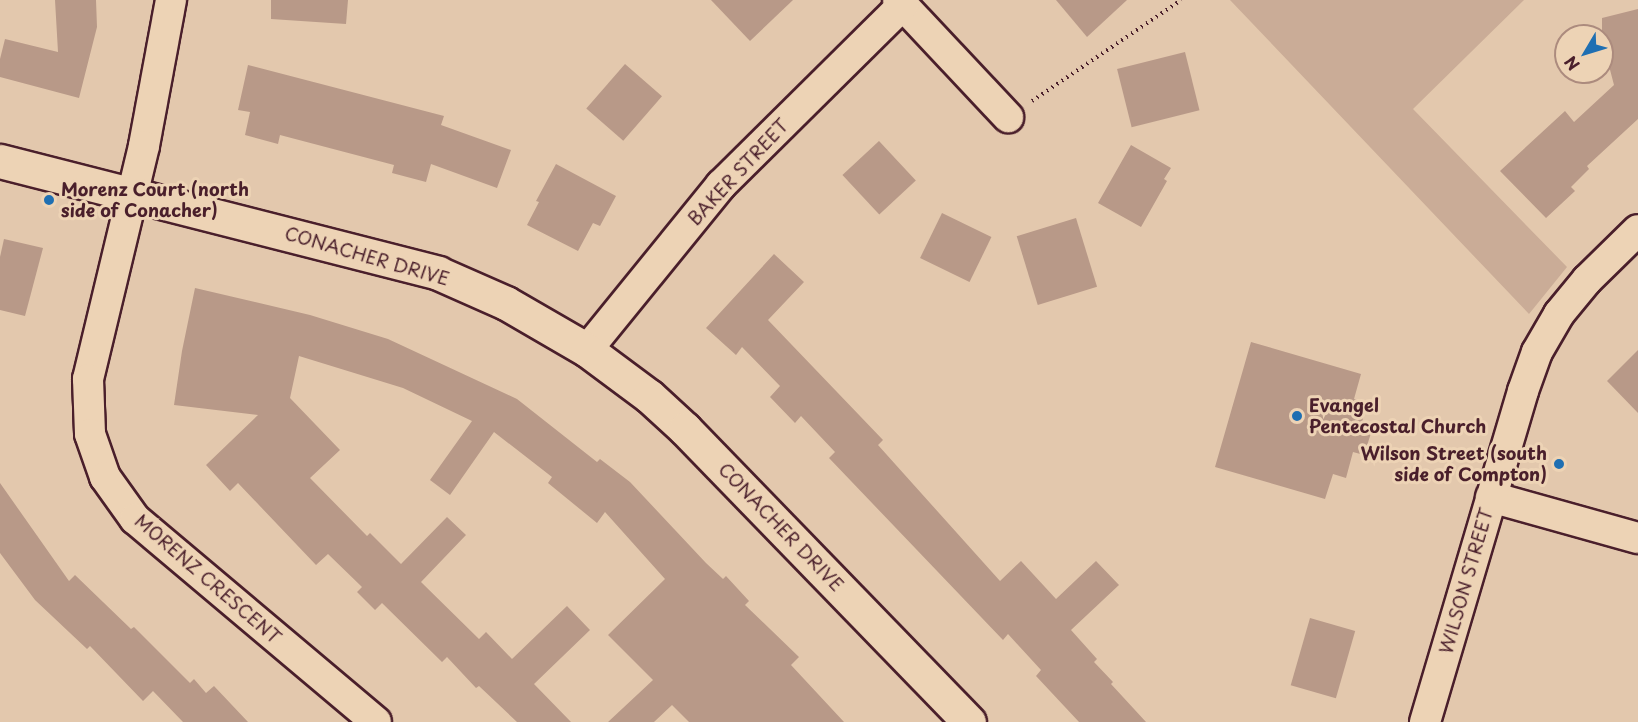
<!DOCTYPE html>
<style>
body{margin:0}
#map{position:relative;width:1638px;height:722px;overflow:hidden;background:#e3c8ad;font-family:"Playpen Sans",sans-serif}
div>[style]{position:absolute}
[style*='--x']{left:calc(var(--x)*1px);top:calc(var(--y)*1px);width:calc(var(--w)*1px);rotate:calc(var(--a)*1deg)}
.green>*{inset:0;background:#caac97}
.building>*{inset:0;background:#b89988;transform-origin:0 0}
.path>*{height:4px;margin-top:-2px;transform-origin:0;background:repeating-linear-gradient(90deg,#4a1f2b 0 1.5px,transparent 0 6px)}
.roads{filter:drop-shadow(2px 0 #4a1f2b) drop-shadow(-2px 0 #4a1f2b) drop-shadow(0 2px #4a1f2b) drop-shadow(0 -2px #4a1f2b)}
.minor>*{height:30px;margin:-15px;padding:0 15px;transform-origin:15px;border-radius:15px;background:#edd3b5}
.tertiary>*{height:33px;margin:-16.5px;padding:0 16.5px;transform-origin:16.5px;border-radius:16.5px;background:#edd3b5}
.dots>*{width:16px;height:16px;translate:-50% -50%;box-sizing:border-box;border:3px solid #edd3b5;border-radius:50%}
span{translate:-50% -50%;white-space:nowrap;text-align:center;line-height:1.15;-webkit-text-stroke:6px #edd3b5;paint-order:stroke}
.street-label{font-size:18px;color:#4a1f2b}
.poi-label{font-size:18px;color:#4a1f2b;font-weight:700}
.left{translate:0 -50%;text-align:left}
.right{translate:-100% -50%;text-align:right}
.north{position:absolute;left:1554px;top:24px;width:60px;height:60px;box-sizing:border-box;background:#edd3b5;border:2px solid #ac8b7e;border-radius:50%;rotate:232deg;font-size:16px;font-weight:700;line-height:24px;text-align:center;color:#4a1f2b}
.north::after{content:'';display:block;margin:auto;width:21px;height:27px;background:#1f6fb2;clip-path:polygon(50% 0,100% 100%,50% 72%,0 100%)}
</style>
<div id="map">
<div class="green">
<div style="clip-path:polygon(1230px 0,1524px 0,1413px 109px,1567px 267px,1529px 314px)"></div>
</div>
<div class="building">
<div style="clip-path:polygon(55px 0,96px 0,97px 27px,79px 98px,0 77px,0 59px,5px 39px,58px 52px)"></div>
<div style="clip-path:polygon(271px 0,348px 0,346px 24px,271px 19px)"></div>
<div style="clip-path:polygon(711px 0,793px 0,750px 41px)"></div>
<div style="clip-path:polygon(1056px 0,1127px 0,1087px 37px)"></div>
<div style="clip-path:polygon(1638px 9px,1638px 119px,1587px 166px,1589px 169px,1571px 187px,1575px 191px,1546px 218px,1500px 171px,1565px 111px,1574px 122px,1614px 85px,1602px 39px,1602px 18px)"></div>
<div style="left:1185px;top:52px;width:60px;height:70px;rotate:76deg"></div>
<div style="left:625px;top:64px;width:49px;height:59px;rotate:41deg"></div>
<div style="clip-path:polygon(248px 65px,444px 116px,441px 125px,511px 150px,497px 188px,431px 164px,426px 182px,392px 173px,394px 165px,280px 135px,278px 144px,245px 135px,250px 112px,238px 110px)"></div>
<div style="left:879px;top:141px;width:54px;height:50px;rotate:47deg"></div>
<div style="clip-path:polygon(1131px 145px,1171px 168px,1164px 179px,1167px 181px,1141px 227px,1098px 203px)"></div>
<div style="clip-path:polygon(556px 164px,616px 196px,600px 226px,593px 223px,578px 251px,527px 225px,539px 202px,536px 201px)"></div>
<div style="left:942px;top:213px;width:55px;height:50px;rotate:26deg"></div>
<div style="left:1076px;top:218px;width:72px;height:62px;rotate:73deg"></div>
<div style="clip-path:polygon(4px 239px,43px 248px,25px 316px,0 310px,0 257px)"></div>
<div style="clip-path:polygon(774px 254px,804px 282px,768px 320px,883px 440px,878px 445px,1000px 581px,1021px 561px,1056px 599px,1096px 561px,1119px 585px,1071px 630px,1097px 659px,1094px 662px,1113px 682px,1111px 684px,1146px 722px,1079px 722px,1036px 676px,1041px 670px,1008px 634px,1003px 640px,829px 458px,835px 452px,801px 416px,795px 423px,770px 397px,780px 386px,742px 347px,736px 355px,706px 328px)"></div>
<div style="clip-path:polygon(195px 288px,310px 315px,388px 339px,517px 399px,597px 462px,600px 459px,630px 482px,706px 563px,723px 579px,726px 576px,749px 601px,745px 605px,799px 657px,791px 665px,844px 722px,689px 722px,672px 705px,654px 722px,608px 722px,653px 680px,608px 635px,665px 579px,605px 512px,597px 523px,548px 483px,552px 477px,494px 432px,450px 495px,430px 480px,472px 421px,403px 388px,299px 356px,290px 398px,340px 450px,310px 478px,367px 536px,370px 533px,401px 564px,447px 517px,466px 535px,421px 582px,479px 639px,486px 632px,512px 659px,567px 606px,590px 630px,534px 684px,571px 722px,517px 722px,479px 686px,476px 688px,447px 657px,442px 662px,382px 603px,375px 610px,357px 592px,362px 587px,328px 554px,316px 565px,238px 483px,230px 491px,206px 465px,258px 415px,174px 405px,182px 351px)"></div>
<div style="clip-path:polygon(1251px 342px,1361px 374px,1354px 399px,1367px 403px,1360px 430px,1371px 433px,1364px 455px,1353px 452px,1346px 478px,1333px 474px,1325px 499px,1215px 467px)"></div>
<div style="clip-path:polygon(1638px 350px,1638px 413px,1607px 381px)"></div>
<div style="clip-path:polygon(0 483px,69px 581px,75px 575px,131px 629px,134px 627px,190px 683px,194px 679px,206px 693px,214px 686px,248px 722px,183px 722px,153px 691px,143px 701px,90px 646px,87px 649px,35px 600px,0 553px)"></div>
<div style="left:1310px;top:618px;width:47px;height:70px;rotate:16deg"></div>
</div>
<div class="path">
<div style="--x:1032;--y:101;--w:180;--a:-34.1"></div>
</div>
<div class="roads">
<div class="minor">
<div style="--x:171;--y:0;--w:148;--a:100.5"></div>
<div style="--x:144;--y:146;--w:240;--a:103.5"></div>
<div style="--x:88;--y:379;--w:55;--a:87.9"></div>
<div style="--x:90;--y:434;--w:46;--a:70.8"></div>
<div style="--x:105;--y:477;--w:52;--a:54.5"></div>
<div style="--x:135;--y:519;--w:315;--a:40.1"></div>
<div style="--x:898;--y:0;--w:161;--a:46.8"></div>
<div style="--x:587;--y:350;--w:213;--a:-50.9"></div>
<div style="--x:721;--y:185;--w:256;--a:-44.7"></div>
<div style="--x:1491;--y:497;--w:153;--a:15.6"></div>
<div style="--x:1425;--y:722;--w:345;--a:-73.5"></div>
<div style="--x:1523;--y:391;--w:41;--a:-70.3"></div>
<div style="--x:1537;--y:352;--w:44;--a:-59.9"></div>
<div style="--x:1559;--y:314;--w:44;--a:-50.5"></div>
<div style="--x:1587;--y:280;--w:71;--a:-44.4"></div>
</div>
<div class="tertiary">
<div style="--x:0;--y:161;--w:452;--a:14.3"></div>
<div style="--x:438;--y:273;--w:74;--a:23.8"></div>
<div style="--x:506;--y:303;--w:94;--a:30.1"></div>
<div style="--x:587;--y:350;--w:77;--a:36.6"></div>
<div style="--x:649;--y:396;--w:49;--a:42.5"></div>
<div style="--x:685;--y:429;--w:408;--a:45.9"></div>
</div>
</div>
<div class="dots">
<div style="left:49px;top:200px;background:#1f6fb2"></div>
<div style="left:1297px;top:416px;background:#1f6fb2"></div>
<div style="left:1559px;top:464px;background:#1f6fb2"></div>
</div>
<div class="street-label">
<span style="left:738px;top:172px;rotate:-47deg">BAKER STREET</span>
<span style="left:367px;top:256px;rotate:16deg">CONACHER DRIVE</span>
<span style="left:781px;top:527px;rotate:46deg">CONACHER DRIVE</span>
<span style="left:208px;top:579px;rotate:41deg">MORENZ CRESCENT</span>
<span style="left:1466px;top:581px;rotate:-74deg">WILSON STREET</span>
</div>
<div class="poi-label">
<span class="left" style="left:61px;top:200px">Morenz Court (north<br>side of Conacher)</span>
<span class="left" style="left:1309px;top:416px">Evangel<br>Pentecostal Church</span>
<span class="right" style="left:1547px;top:464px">Wilson Street (south<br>side of Compton)</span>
</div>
<div class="north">N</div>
</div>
